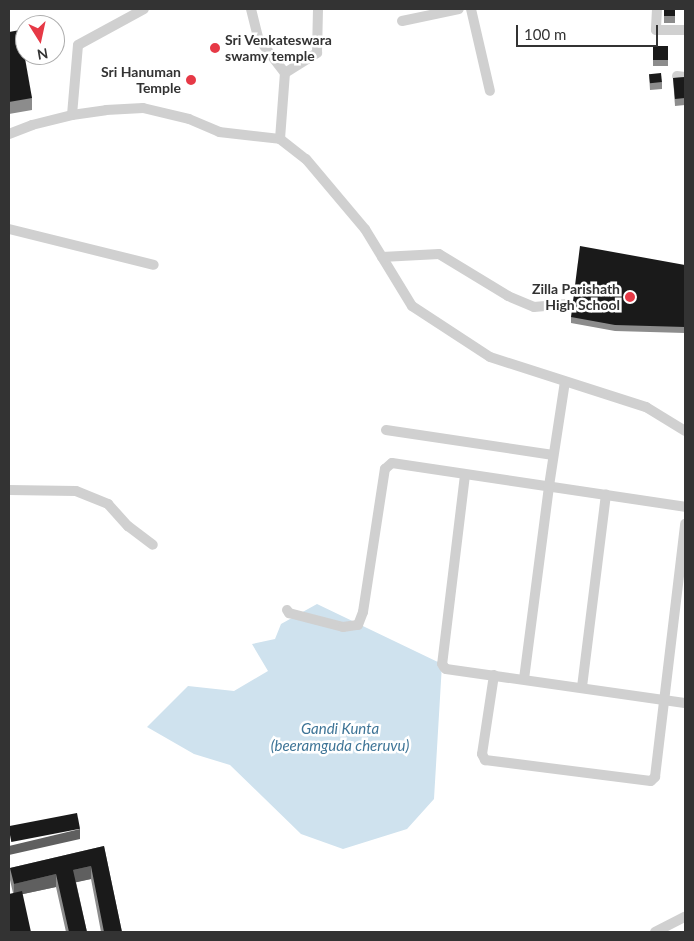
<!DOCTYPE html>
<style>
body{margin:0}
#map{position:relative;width:694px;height:941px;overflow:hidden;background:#fff;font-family:Lato,sans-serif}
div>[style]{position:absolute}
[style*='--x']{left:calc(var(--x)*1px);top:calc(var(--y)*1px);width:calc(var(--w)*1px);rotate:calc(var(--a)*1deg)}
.water>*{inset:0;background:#cfe2ee}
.minor>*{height:10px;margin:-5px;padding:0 5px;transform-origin:5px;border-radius:5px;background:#d0d0d0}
.wall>*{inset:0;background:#8c8c8c;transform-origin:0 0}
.shaded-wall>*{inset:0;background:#5f5f5f}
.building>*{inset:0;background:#1a1a1a;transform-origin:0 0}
.dots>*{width:14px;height:14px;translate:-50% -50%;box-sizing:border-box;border:2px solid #fff;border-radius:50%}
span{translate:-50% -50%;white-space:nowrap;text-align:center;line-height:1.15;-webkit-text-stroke:5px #fff;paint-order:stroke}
.poi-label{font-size:14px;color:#333;font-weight:700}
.left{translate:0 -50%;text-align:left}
.right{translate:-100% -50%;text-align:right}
.water-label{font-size:15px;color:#3f7597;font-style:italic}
.frame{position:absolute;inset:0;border:10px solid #333;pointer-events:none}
.north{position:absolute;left:15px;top:15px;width:50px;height:50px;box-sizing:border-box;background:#fff;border:1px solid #adadad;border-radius:50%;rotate:170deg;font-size:14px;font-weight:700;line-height:20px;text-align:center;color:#333}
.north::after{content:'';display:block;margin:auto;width:18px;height:22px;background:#e63946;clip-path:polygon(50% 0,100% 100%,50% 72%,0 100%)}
.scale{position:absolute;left:516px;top:25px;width:142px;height:22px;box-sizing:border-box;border:2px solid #333;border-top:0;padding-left:6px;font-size:15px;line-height:18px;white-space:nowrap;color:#333;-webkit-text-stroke:4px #fff;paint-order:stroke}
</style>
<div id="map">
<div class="water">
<div style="clip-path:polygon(317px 604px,442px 664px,434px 799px,407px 829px,343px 849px,301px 834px,230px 765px,194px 754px,147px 727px,188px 686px,234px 691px,268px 671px,252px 644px,275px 639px,281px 624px)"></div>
</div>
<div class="minor">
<div style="--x:251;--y:9;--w:30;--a:76"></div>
<div style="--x:258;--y:38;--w:44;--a:52.4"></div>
<div style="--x:471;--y:9;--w:84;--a:77"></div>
<div style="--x:657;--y:9;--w:21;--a:93"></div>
<div style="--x:656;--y:30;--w:29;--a:0"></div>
<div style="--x:402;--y:21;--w:58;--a:-11.9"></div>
<div style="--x:677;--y:76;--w:8;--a:7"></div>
<div style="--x:72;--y:115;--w:70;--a:-85.1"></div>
<div style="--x:78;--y:45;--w:75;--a:-28.6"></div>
<div style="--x:9;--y:134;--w:25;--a:-21"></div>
<div style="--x:32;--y:125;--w:41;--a:-14"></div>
<div style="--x:72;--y:115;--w:34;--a:-8"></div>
<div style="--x:106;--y:110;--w:37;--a:-3"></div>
<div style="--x:143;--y:108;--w:47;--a:13.4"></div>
<div style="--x:189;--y:119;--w:33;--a:23"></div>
<div style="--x:219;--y:132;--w:61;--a:6.5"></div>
<div style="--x:280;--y:139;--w:33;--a:38"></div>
<div style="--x:306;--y:159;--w:92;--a:49.9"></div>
<div style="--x:365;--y:229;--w:90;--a:58.6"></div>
<div style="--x:412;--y:306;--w:93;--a:33.2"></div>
<div style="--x:490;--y:357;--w:164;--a:17.8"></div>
<div style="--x:646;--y:407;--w:46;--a:31.6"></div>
<div style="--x:280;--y:139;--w:66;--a:-85.7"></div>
<div style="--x:285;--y:73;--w:38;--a:-32"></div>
<div style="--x:317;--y:53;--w:44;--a:-88.7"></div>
<div style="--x:9;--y:229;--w:149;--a:13.9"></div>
<div style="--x:382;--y:257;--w:57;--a:-3"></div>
<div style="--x:439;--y:254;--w:81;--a:31.3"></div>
<div style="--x:508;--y:296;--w:28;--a:23"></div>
<div style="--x:534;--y:307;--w:34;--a:-5"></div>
<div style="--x:386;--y:430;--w:169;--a:8.5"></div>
<div style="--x:465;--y:475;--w:190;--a:96.9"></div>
<div style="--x:442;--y:664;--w:4;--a:56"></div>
<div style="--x:444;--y:667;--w:3;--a:45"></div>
<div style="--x:446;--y:669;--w:241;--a:8.1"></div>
<div style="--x:9;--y:490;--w:67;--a:0.9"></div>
<div style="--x:76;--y:491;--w:35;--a:22"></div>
<div style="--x:108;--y:504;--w:30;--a:48"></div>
<div style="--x:128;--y:526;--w:31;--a:37"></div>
<div style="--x:287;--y:610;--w:4;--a:56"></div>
<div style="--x:289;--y:613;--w:56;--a:14.5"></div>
<div style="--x:343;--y:627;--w:15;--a:-8"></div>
<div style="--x:358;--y:625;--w:14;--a:-69"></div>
<div style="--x:363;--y:612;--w:145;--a:-81.3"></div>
<div style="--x:385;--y:469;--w:9;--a:-41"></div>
<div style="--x:392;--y:463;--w:296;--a:8.5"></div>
<div style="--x:494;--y:675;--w:80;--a:98.6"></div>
<div style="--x:482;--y:754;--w:7;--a:63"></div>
<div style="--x:485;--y:760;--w:167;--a:7.2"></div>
<div style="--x:651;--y:781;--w:6;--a:-45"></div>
<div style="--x:655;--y:777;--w:255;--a:-83.2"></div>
<div style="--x:524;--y:679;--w:195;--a:-82.6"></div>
<div style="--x:549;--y:486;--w:105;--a:-81.3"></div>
<div style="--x:582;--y:687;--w:194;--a:-82.9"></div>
<div style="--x:655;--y:932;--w:34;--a:-27"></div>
</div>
<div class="wall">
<div style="left:664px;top:9px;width:11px;height:14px"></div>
<div style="clip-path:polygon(9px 32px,32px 98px,32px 110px,9px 114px)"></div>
<div style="left:668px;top:46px;width:20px;height:15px;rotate:90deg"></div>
<div style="clip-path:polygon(649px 74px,662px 82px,662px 89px,650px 90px)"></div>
<div style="clip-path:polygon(685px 77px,685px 105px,675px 106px,673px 78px)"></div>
<div style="clip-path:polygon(685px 265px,685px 333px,615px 331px,571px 323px,571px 317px)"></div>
<div style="clip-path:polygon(104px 846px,122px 932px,101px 932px,91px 879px,76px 882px,87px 932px,66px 932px,56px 887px,23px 894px,13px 893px,10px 880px,10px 868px)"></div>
</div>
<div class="shaded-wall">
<div style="clip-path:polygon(80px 829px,80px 839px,9px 855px,9px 846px)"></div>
<div style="clip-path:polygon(91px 866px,91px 879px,73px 883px,73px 870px)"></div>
<div style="clip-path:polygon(56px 874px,56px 887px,14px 896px,14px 884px)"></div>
</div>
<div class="building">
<div style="left:664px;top:9px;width:11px;height:7px"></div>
<div style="clip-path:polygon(20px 30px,32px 98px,9px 102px,9px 32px)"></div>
<div style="left:668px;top:46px;width:14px;height:15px;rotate:90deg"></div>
<div style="left:661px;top:73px;width:9px;height:12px;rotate:84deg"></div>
<div style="clip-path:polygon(685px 77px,685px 98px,675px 99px,673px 78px)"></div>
<div style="clip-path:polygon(580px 246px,685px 265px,685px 327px,615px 325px,571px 317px)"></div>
<div style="left:77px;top:813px;width:16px;height:70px;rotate:79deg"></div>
<div style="clip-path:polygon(104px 846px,122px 932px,104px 932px,91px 866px,73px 870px,87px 932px,69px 932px,56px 874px,14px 884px,10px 868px)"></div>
<div style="clip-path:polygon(22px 891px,31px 932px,9px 932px,9px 894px)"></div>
</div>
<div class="dots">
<div style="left:215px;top:48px;background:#e63946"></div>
<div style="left:191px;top:80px;background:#e63946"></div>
<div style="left:630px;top:297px;background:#e63946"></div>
</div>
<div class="poi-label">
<span class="left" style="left:225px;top:48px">Sri Venkateswara<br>swamy temple</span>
<span class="right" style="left:181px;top:80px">Sri Hanuman<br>Temple</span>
<span class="right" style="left:620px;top:297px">Zilla Parishath<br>High School</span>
</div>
<div class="water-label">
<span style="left:340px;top:737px">Gandi Kunta<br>(beeramguda cheruvu)</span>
</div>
<div class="frame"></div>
<div class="north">N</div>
<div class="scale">100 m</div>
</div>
